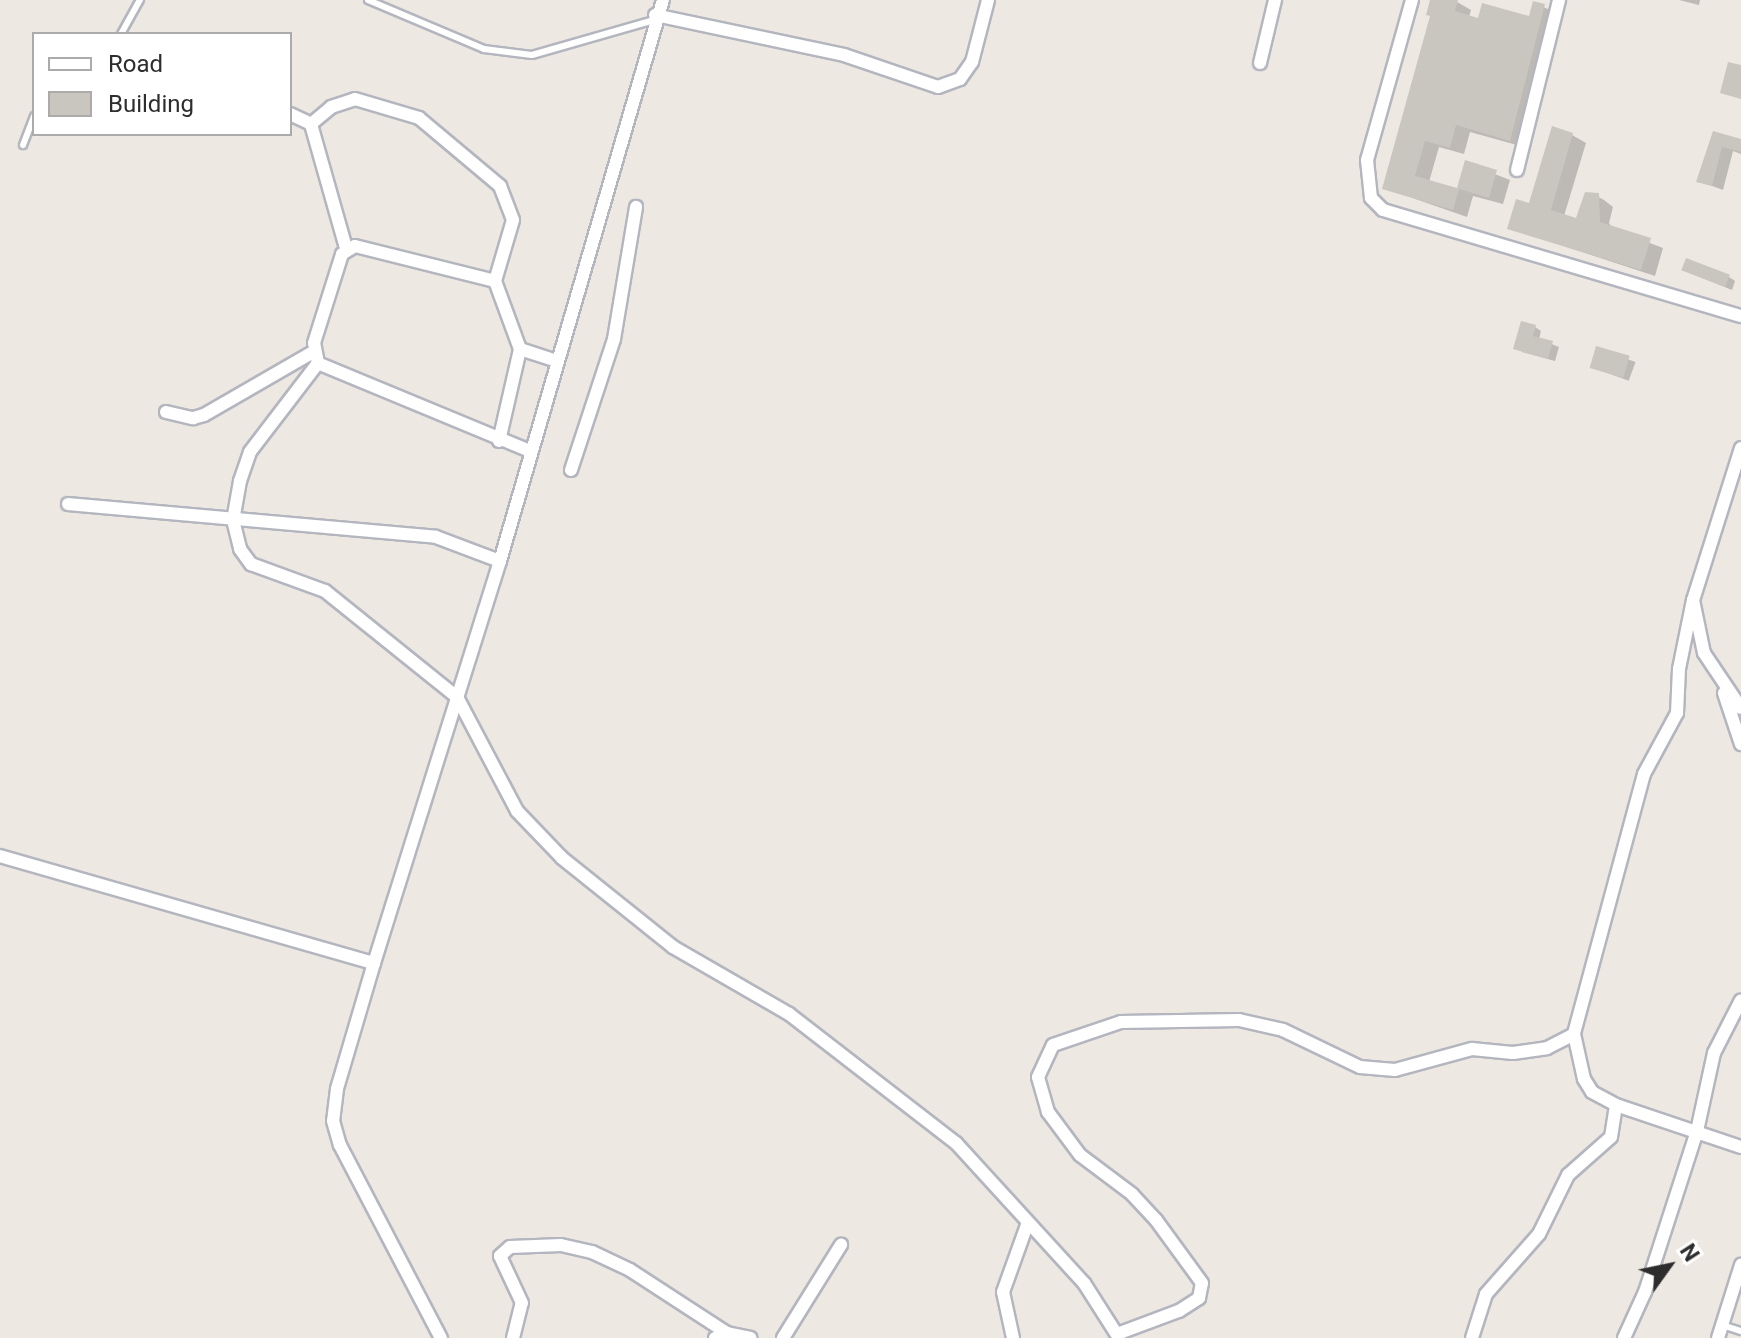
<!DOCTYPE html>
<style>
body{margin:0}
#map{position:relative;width:1741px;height:1338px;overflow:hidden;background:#ede8e1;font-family:Roboto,sans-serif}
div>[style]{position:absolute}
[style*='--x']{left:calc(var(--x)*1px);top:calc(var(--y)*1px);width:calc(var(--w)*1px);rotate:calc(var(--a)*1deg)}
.shadow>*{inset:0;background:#0003;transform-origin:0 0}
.building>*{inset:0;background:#c9c6bf;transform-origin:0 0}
.roads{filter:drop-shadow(2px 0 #b4b6bf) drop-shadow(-2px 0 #b4b6bf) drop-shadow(0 2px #b4b6bf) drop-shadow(0 -2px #b4b6bf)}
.service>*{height:6px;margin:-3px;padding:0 3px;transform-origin:3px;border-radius:3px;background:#fff}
.minor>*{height:12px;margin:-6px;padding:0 6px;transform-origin:6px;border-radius:6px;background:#fff}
span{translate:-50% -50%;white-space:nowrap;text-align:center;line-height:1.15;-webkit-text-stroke:6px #fff;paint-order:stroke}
.legend{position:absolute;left:32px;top:32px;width:260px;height:104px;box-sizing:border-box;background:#fff;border:2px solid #ababab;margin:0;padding:10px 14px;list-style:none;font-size:24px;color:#2d2d2d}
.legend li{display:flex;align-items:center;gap:16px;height:40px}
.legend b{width:40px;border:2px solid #ababab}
.north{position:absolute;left:1629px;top:1226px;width:80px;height:80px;-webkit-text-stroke:6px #fff;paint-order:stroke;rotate:57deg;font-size:22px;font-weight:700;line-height:32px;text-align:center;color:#2d2d2d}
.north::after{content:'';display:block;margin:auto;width:28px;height:36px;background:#2d2d2d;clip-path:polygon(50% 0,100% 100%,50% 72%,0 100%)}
</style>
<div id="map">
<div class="shadow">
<div style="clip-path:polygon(1432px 0,1457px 2px,1471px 10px,1469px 17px,1479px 20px,1530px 19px,1535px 3px,1558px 14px,1524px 147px,1470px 132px,1464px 154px,1439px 147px,1429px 182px,1458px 191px,1466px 163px,1510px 180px,1503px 204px,1473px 196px,1467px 217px,1384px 188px,1432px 17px)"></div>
<div style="clip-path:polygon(1679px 0,1700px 0,1699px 5px)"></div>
<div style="clip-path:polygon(1714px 134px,1741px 141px,1741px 154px,1733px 151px,1723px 190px,1699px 181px)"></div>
<div style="clip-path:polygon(1572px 135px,1586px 143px,1564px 216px,1577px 220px,1591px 193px,1604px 200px,1613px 207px,1609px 223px,1613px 229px,1663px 248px,1655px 276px,1509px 228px,1530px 205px)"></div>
<div style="clip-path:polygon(1690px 273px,1729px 277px,1735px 281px,1732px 290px)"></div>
<div style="clip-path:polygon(1535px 327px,1541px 331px,1539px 339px,1559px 347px,1555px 361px,1522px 352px)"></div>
<div style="left:1597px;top:348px;width:41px;height:20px;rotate:20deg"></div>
</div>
<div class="building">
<div style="clip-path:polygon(1430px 0,1458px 0,1455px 11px,1478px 18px,1482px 3px,1529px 16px,1533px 1px,1545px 4px,1510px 141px,1456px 125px,1450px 148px,1425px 141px,1415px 176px,1457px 188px,1465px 160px,1497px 170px,1489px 198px,1459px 189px,1453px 210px,1382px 189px,1430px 16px,1426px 15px)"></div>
<div style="clip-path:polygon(1728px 62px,1741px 65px,1741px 99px,1720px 93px)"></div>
<div style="clip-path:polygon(1552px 126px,1573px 133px,1551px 210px,1576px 218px,1585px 192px,1599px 193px,1600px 222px,1651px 238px,1641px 270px,1507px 229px,1516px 199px,1529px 203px)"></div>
<div style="clip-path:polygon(1713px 131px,1741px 139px,1741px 152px,1722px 147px,1712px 186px,1696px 182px)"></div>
<div style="left:1686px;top:258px;width:47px;height:13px;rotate:21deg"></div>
<div style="clip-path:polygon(1521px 321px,1536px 325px,1533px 336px,1553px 341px,1548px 359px,1513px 349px)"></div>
<div style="left:1596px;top:346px;width:35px;height:23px;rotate:16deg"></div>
</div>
<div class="roads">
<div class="service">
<div style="--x:368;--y:0;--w:126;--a:22.9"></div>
<div style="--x:484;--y:49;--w:48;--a:7.1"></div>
<div style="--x:532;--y:55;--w:127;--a:-16"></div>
<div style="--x:121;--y:34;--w:39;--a:-61"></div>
<div style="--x:23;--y:145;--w:31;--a:-69"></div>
<div style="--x:1722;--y:1325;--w:20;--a:18"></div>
</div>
<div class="minor">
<div style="--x:1412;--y:0;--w:166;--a:105.7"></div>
<div style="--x:1367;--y:160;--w:38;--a:84"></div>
<div style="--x:1371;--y:198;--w:17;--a:45"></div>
<div style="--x:1383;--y:210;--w:373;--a:16.5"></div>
<div style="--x:655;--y:15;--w:193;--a:11.9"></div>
<div style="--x:844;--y:55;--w:99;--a:18.8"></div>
<div style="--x:938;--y:87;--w:23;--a:-20"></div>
<div style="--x:960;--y:79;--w:21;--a:-55"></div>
<div style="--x:972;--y:62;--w:64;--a:-75.5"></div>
<div style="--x:1260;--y:63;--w:65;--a:-76.6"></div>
<div style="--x:290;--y:114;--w:23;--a:25"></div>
<div style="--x:1517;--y:170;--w:175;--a:-76.1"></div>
<div style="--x:346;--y:248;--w:129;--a:-105.8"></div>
<div style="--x:311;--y:124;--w:26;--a:-40"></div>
<div style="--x:331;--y:107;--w:25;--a:-18"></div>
<div style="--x:355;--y:99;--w:67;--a:16.5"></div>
<div style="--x:419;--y:118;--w:106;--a:40"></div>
<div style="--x:500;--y:186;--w:36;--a:69"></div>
<div style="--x:513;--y:220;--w:64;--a:106.4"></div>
<div style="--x:318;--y:363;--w:112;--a:127.4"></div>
<div style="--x:250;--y:452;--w:31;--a:109"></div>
<div style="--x:240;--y:481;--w:40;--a:100"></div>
<div style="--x:233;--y:520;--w:30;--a:76"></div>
<div style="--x:240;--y:549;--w:19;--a:54"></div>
<div style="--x:251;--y:564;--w:79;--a:20"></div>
<div style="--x:325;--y:591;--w:169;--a:38.8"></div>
<div style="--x:457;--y:697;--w:129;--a:62.2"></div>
<div style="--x:517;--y:811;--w:65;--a:46.2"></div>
<div style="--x:562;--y:858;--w:142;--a:38.7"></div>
<div style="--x:673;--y:947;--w:134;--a:30"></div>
<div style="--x:789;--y:1014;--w:211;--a:37.7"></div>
<div style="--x:956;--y:1143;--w:190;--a:47.6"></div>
<div style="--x:1084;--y:1283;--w:65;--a:57.5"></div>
<div style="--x:166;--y:412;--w:28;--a:13"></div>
<div style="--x:193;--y:418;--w:11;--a:-15"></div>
<div style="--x:204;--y:415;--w:128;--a:-30"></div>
<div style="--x:499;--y:441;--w:94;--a:-77.1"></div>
<div style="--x:1741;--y:448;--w:159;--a:107.5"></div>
<div style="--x:1693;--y:600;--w:54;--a:78.3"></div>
<div style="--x:1704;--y:653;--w:66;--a:56.1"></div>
<div style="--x:530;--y:451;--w:230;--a:-157.5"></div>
<div style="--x:318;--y:363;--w:20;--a:-101"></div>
<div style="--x:314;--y:343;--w:93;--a:-72.5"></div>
<div style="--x:342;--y:254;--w:15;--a:-32"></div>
<div style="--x:355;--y:246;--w:144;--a:14"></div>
<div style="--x:495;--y:281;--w:72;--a:69.8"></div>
<div style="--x:520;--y:349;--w:40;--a:18"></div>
<div style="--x:571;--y:470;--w:138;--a:-71.8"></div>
<div style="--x:614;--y:339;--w:134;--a:-80.5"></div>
<div style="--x:68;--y:504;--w:369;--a:5.1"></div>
<div style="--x:436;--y:537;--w:68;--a:20.6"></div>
<div style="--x:1693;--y:600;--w:70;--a:101.5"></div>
<div style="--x:1679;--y:669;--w:44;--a:92.6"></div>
<div style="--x:1677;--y:713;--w:69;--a:118.4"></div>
<div style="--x:1644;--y:774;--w:269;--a:105.1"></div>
<div style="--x:1574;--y:1034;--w:46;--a:77.5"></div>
<div style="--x:1584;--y:1079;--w:15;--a:58"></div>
<div style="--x:1592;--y:1092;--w:27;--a:28"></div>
<div style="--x:1616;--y:1105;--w:132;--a:18.6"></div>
<div style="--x:1724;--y:693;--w:54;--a:71.6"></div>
<div style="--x:0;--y:856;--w:389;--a:16"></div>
<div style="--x:374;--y:963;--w:421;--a:-72.6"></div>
<div style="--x:500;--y:561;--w:584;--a:-73.8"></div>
<div style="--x:374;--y:963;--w:131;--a:106.4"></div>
<div style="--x:337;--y:1089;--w:32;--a:97"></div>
<div style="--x:333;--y:1121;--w:25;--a:74"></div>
<div style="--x:340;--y:1145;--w:218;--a:62.4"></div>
<div style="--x:1117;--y:1334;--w:66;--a:-20.4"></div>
<div style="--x:1179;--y:1311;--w:24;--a:-33"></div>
<div style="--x:1199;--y:1298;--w:15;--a:-79"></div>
<div style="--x:1202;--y:1283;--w:78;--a:-126.1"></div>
<div style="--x:1156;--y:1220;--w:35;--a:-133"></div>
<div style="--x:1132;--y:1194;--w:65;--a:-143.1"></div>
<div style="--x:1080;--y:1155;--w:54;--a:-126.7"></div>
<div style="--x:1048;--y:1112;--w:36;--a:-106"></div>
<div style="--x:1038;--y:1077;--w:35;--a:-65"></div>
<div style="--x:1053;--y:1045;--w:72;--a:-18.7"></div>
<div style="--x:1121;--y:1022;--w:118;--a:-1"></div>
<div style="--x:1239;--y:1020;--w:45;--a:12.8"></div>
<div style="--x:1283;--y:1030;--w:85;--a:25.7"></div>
<div style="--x:1360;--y:1067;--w:35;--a:5"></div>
<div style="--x:1395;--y:1070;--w:80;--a:-15.3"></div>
<div style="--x:1472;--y:1049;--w:41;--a:5.6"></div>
<div style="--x:1513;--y:1053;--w:34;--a:-8"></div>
<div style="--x:1547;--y:1048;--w:30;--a:-27"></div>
<div style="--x:513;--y:1338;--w:36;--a:-76"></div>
<div style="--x:522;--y:1303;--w:52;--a:-115.1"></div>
<div style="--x:500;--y:1256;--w:13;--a:-42"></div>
<div style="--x:510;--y:1247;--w:51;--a:-2.2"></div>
<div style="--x:561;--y:1245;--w:32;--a:13"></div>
<div style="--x:592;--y:1252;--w:42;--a:25.3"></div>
<div style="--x:630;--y:1270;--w:116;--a:33"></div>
<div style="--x:715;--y:1338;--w:13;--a:-23"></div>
<div style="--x:727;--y:1333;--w:24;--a:12"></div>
<div style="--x:783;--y:1338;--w:110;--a:-58.1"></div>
<div style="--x:1013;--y:1338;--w:47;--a:-102.3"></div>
<div style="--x:1003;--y:1292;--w:71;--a:-70.3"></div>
<div style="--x:1472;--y:1338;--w:46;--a:-72.3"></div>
<div style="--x:1486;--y:1294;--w:80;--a:-48.5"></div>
<div style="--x:1539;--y:1234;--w:66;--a:-63.8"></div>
<div style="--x:1568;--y:1175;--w:57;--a:-41.5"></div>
<div style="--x:1611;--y:1137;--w:32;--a:-81"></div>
<div style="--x:1624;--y:1338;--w:51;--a:-65.5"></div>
<div style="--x:1645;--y:1292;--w:169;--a:-72.1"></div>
<div style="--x:1697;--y:1131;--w:80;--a:-77.7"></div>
<div style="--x:1714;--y:1053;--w:59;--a:-63"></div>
<div style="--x:1718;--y:1338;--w:77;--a:-72.5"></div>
</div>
</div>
<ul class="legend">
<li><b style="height:10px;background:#fff"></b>Road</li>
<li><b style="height:22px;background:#c9c6bf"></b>Building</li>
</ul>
<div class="north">N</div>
</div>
